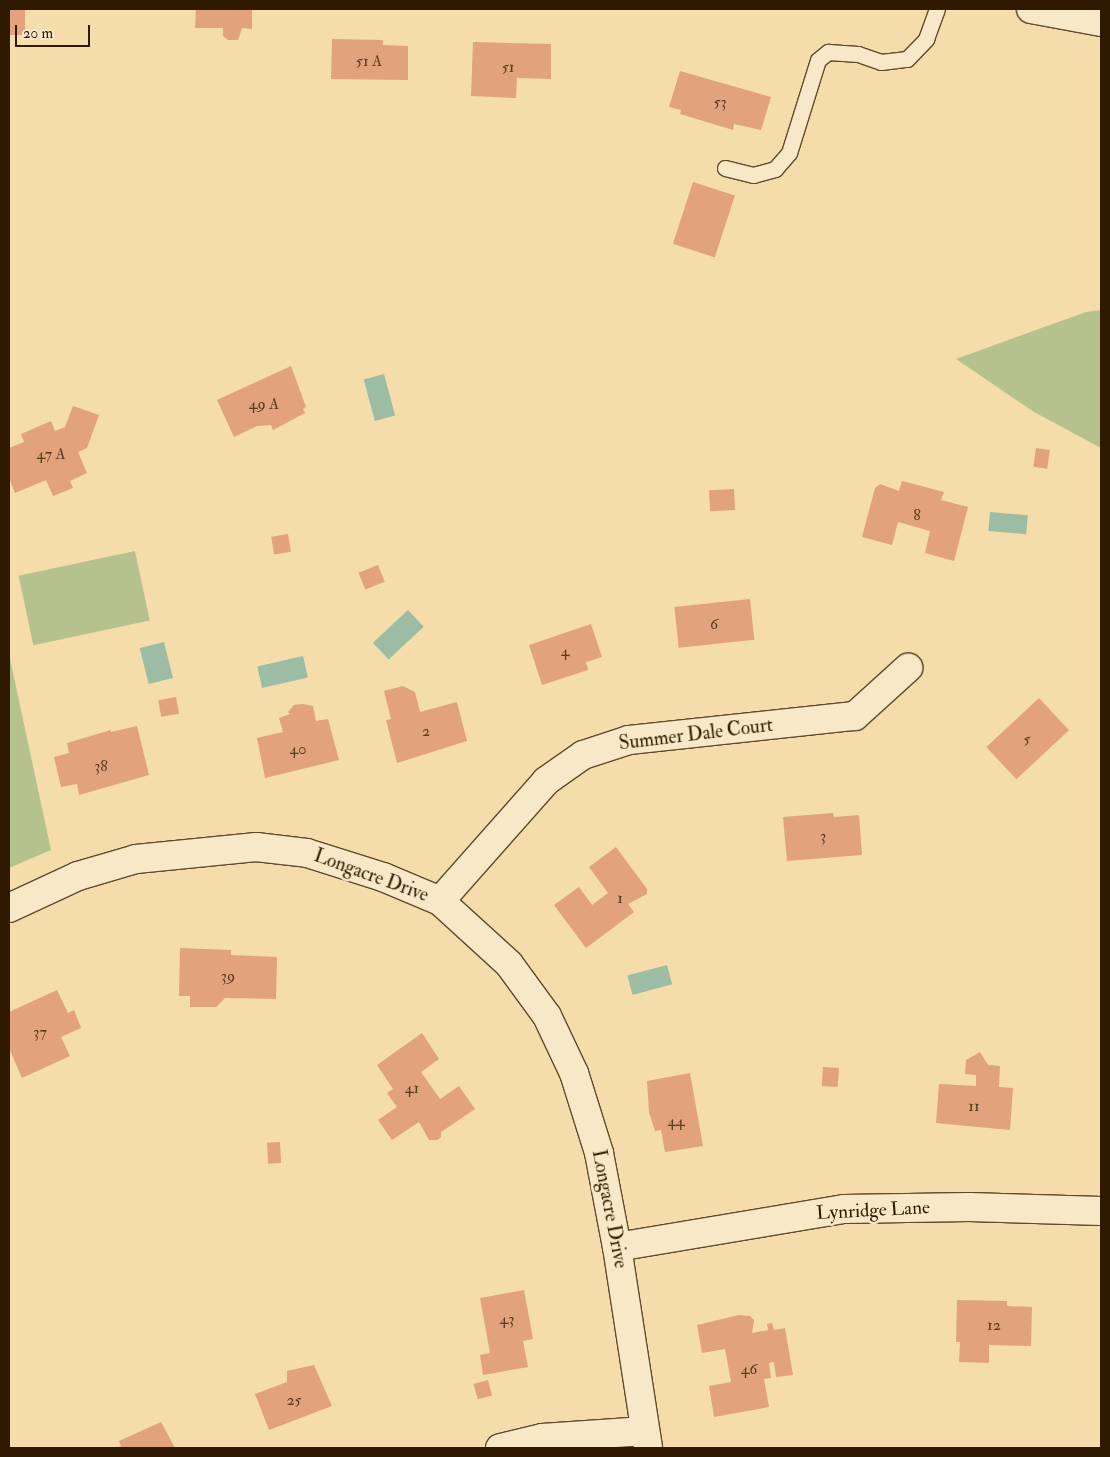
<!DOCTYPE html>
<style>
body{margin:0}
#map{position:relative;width:1110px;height:1457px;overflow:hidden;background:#f4dcab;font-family:"IM FELL Double Pica",serif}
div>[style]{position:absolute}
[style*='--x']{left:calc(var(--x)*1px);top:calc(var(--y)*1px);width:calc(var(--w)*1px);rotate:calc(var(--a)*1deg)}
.green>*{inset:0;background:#b6c28d;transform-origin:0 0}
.water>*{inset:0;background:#9dbca4;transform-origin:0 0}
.building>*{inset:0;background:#e2a27c;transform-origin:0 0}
.roads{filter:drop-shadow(1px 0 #604a2b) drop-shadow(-1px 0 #604a2b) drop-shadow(0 1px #604a2b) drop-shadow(0 -1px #604a2b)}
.service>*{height:15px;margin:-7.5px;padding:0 7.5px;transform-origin:7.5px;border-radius:7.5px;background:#f8e8c8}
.minor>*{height:28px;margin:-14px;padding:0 14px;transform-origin:14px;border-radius:14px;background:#f8e8c8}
span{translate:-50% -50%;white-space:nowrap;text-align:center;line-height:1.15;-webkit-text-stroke:5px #f8e8c8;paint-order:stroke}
.number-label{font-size:16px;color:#5c3b1f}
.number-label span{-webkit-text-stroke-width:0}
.street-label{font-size:19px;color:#2f1900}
.frame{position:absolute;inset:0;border:10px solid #2f1900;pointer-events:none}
.scale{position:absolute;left:15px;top:25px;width:75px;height:22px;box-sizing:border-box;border:2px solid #2f1900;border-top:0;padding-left:6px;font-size:15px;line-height:18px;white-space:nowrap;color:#2f1900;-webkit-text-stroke:4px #f8e8c8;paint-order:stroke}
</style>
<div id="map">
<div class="green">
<div style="clip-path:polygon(1101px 310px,1101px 448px,1034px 412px,956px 359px,1086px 312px)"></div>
<div style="left:135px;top:551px;width:71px;height:119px;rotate:78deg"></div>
<div style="clip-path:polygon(9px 654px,51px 850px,9px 868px)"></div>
</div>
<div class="water">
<div style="left:384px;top:374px;width:43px;height:21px;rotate:75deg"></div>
<div style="left:990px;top:512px;width:38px;height:19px;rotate:5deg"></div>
<div style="left:408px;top:610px;width:23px;height:48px;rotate:47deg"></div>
<div style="left:164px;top:642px;width:37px;height:25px;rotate:76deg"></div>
<div style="left:303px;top:656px;width:22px;height:47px;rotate:77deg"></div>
<div style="left:667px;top:965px;width:20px;height:41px;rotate:75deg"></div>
</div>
<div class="building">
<div style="left:9px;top:9px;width:16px;height:26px"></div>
<div style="clip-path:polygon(196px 9px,252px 9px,252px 29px,242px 28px,238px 40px,228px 40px,223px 36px,223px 28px,195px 28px)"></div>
<div style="clip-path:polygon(332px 39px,383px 40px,383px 45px,408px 46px,408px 80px,331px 79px)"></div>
<div style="clip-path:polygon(473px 42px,551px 44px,551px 79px,517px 78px,516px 98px,471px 96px)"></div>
<div style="clip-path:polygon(680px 71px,771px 97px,761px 130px,734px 124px,733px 130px,680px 114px,681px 110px,669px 107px)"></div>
<div style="left:693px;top:182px;width:44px;height:65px;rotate:18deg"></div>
<div style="clip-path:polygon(291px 366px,306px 407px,303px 409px,305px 413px,273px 430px,271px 425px,257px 426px,234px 437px,217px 400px)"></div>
<div style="clip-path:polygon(73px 406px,99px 415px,87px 448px,78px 452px,87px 473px,70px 481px,73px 488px,53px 496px,46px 480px,15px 493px,9px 478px,9px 448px,24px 442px,21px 434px,51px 421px,55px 431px,65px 427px)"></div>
<div style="left:1036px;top:448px;width:14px;height:19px;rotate:8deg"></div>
<div style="clip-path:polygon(902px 481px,944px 492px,941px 500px,968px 507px,954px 561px,925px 553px,930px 531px,898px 522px,892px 545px,862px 537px,875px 488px,880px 484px,899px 491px)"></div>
<div style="left:734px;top:489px;width:21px;height:25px;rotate:87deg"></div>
<div style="left:288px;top:534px;width:18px;height:17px;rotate:81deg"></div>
<div style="left:378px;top:565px;width:18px;height:21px;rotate:68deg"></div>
<div style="left:750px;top:599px;width:41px;height:76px;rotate:84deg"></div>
<div style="clip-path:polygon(591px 624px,602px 657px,586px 662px,588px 670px,542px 685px,529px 645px)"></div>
<div style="clip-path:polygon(403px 686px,415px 692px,420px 712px,457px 702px,467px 741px,397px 763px,386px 720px,391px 719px,384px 691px)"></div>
<div style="left:176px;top:697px;width:17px;height:18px;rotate:80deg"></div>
<div style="left:1039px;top:698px;width:44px;height:72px;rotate:47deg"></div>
<div style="clip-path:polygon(303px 704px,313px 706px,316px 721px,328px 719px,339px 760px,265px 778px,257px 738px,283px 732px,279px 718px,290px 714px,288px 712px,294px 705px)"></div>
<div style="clip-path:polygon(137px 726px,149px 775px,79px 795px,77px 784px,61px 787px,54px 757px,69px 753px,67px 743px,111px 730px,111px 732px)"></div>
<div style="clip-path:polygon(833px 813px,834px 817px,859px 815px,862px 855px,787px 861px,783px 817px)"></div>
<div style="clip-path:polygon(616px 847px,647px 889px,647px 894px,628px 904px,634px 912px,586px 948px,554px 905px,579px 887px,592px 905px,608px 893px,589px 867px)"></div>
<div style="clip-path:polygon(180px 948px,231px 950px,231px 955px,277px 957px,276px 999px,225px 998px,216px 1007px,190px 1007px,190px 996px,179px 996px)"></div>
<div style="clip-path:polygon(57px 990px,68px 1013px,74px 1010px,81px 1028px,61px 1037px,70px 1056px,22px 1078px,9px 1048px,9px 1012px)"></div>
<div style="clip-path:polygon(422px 1033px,439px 1059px,421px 1072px,440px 1099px,459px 1086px,475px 1109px,441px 1132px,441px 1137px,437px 1140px,429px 1140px,419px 1122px,392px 1140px,378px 1120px,397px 1107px,387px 1093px,393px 1089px,377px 1065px)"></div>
<div style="clip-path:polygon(980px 1052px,988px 1065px,1000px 1066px,999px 1087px,1013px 1088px,1010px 1130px,936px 1123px,939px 1084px,976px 1086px,976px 1075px,965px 1074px,966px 1060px)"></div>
<div style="left:823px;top:1067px;width:16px;height:19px;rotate:4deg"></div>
<div style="clip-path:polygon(690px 1073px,703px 1146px,665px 1152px,661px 1130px,655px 1131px,649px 1112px,647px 1081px)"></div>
<div style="left:280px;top:1142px;width:21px;height:13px;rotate:87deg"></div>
<div style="clip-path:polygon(524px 1290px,533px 1339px,523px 1341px,528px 1367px,483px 1375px,480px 1355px,490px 1353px,480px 1298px)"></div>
<div style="clip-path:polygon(957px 1300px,1007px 1301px,1007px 1306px,1032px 1307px,1031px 1346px,989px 1345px,989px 1363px,959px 1362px,960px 1342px,956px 1342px)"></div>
<div style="clip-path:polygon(739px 1315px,750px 1316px,754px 1320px,752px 1333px,768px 1330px,767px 1324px,772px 1323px,774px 1330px,785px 1328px,793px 1375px,776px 1377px,774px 1362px,769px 1363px,771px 1378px,764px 1379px,769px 1407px,714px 1417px,709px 1386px,731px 1382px,725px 1349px,702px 1353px,697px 1325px)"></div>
<div style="clip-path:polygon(314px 1365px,332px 1406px,269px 1430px,255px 1394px,287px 1382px,287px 1371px)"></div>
<div style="left:488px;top:1380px;width:16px;height:15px;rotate:75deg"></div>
<div style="clip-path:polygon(161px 1422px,175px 1448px,117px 1448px,121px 1446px,119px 1441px)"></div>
</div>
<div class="roads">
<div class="service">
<div style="--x:725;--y:168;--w:29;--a:14"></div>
<div style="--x:753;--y:175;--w:23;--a:-15"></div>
<div style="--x:775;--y:169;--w:21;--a:-49"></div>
<div style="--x:789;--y:153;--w:97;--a:-72.7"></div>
<div style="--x:818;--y:60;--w:13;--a:-39"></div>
<div style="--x:828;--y:52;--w:30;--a:4"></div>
<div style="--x:858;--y:54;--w:24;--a:19"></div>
<div style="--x:881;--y:62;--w:26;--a:-7"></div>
<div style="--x:907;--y:59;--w:28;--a:-46"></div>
<div style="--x:926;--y:39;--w:32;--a:-70"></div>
</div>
<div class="minor">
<div style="--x:1031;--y:9;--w:71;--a:10.5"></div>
<div style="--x:440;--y:901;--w:160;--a:-48.5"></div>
<div style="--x:546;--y:781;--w:45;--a:-35.1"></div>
<div style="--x:583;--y:755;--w:48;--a:-18.1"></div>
<div style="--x:629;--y:740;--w:227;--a:-6.1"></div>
<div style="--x:855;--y:716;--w:72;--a:-42.2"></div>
<div style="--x:9;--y:908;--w:76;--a:-24.9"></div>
<div style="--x:78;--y:876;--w:60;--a:-16.3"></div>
<div style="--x:136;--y:859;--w:121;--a:-5.7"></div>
<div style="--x:256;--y:847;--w:51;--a:6.7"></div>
<div style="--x:307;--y:853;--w:80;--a:17.5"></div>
<div style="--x:383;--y:877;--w:62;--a:22.8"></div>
<div style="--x:440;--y:901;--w:93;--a:42.4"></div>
<div style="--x:509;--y:964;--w:64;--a:53.8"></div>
<div style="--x:547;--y:1016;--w:63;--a:64.7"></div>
<div style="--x:574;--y:1073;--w:84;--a:72.6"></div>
<div style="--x:599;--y:1153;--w:96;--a:79.2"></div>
<div style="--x:617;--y:1247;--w:203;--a:81.2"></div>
<div style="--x:617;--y:1247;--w:230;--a:-9.5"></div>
<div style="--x:844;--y:1209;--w:125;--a:-0.9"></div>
<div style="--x:969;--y:1207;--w:132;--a:1.7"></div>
<div style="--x:500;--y:1448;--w:43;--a:-13.4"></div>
<div style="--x:542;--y:1438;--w:103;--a:-3.9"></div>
</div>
</div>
<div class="number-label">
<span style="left:369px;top:61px">51 A</span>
<span style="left:508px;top:67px">51</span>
<span style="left:720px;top:102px">53</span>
<span style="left:264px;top:404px">49 A</span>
<span style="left:51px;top:454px">47 A</span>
<span style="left:917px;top:515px">8</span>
<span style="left:714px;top:624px">6</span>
<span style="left:565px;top:651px">4</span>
<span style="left:426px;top:731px">2</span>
<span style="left:1027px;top:739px">5</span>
<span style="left:298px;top:749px">40</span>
<span style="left:101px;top:766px">38</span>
<span style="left:823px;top:836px">3</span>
<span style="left:620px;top:898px">1</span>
<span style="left:228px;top:976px">39</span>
<span style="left:40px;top:1032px">37</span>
<span style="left:412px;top:1088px">41</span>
<span style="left:974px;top:1106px">11</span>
<span style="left:676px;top:1121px">44</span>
<span style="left:507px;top:1319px">43</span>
<span style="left:994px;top:1325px">12</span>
<span style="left:749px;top:1369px">46</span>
<span style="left:294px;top:1400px">25</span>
</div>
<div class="street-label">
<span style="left:696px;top:735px;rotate:-7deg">Summer Dale Court</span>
<span style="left:371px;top:876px;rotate:20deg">Longacre Drive</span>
<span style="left:609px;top:1209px;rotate:79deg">Longacre Drive</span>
<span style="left:873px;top:1211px;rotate:-3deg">Lynridge Lane</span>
</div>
<div class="frame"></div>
<div class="scale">20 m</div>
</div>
